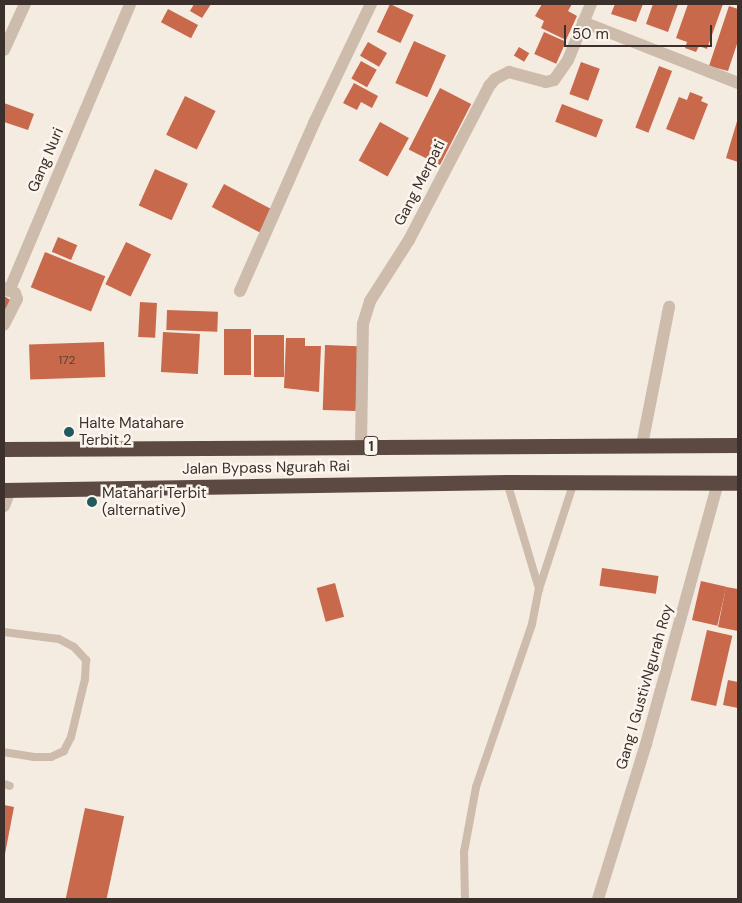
<!DOCTYPE html>
<style>
body{margin:0}
#map{position:relative;width:742px;height:903px;overflow:hidden;background:#f4ebe1;font-family:"DM Sans",sans-serif}
div>[style]{position:absolute}
[style*='--x']{left:calc(var(--x)*1px);top:calc(var(--y)*1px);width:calc(var(--w)*1px);rotate:calc(var(--a)*1deg)}
.building>*{inset:0;background:#c8694b;transform-origin:0 0}
.lane>*{height:8px;margin:-4px;padding:0 4px;transform-origin:4px;border-radius:4px;background:#cdbbac}
.street>*{height:12px;margin:-6px;padding:0 6px;transform-origin:6px;border-radius:6px;background:#cdbbac}
.highway>*{height:15px;margin:-7.5px;padding:0 7.5px;transform-origin:7.5px;border-radius:7.5px;background:#5c4a42}
.dots>*{width:14px;height:14px;translate:-50% -50%;box-sizing:border-box;border:2px solid #fbf5ee;border-radius:50%}
span{translate:-50% -50%;white-space:nowrap;text-align:center;line-height:1.15;-webkit-text-stroke:5px #fbf5ee;paint-order:stroke}
.number-label{font-size:12px;color:#5e3e33}
.number-label span{-webkit-text-stroke-width:0}
.shield-label span{padding:1px 4px;background:#fbf5ee;border:1px solid;border-radius:4px;-webkit-text-stroke-width:0}
.shield-label{font-size:14px;color:#3b302b;font-weight:700}
.street-label{font-size:15px;color:#3b302b}
.poi-label{font-size:15px;color:#3b302b}
.left{translate:0 -50%;text-align:left}
.frame{position:absolute;inset:0;border:5px solid #3b302b;pointer-events:none}
.scale{position:absolute;left:564px;top:25px;width:148px;height:22px;box-sizing:border-box;border:2px solid #3b302b;border-top:0;padding-left:6px;font-size:15px;line-height:18px;white-space:nowrap;color:#3b302b;-webkit-text-stroke:4px #fbf5ee;paint-order:stroke}
</style>
<div id="map">
<div class="building">
<div style="clip-path:polygon(194px 4px,211px 4px,202px 18px,190px 11px)"></div>
<div style="left:390px;top:4px;width:26px;height:31px;rotate:25deg"></div>
<div style="clip-path:polygon(542px 4px,572px 4px,568px 11px,577px 16px,566px 40px,541px 28px,544px 21px,535px 16px)"></div>
<div style="clip-path:polygon(615px 4px,643px 4px,636px 22px,611px 14px)"></div>
<div style="clip-path:polygon(653px 4px,678px 4px,668px 32px,646px 24px)"></div>
<div style="clip-path:polygon(688px 4px,723px 4px,707px 49px,699px 46px,696px 52px,685px 48px,687px 42px,676px 38px)"></div>
<div style="clip-path:polygon(729px 6px,738px 9px,738px 41px,728px 71px,709px 66px)"></div>
<div style="left:168px;top:9px;width:34px;height:15px;rotate:28deg"></div>
<div style="left:544px;top:32px;width:24px;height:24px;rotate:24deg"></div>
<div style="left:414px;top:41px;width:35px;height:46px;rotate:24deg"></div>
<div style="left:368px;top:42px;width:22px;height:16px;rotate:30deg"></div>
<div style="left:519px;top:47px;width:12px;height:10px;rotate:31deg"></div>
<div style="left:361px;top:61px;width:18px;height:20px;rotate:29deg"></div>
<div style="left:581px;top:62px;width:20px;height:34px;rotate:20deg"></div>
<div style="left:659px;top:66px;width:14px;height:66px;rotate:21deg"></div>
<div style="clip-path:polygon(354px 83px,378px 96px,372px 108px,361px 102px,357px 110px,343px 103px)"></div>
<div style="left:440px;top:88px;width:35px;height:69px;rotate:27deg"></div>
<div style="clip-path:polygon(690px 92px,703px 97px,701px 101px,708px 104px,694px 140px,666px 129px,679px 97px,687px 100px)"></div>
<div style="left:185px;top:96px;width:34px;height:43px;rotate:26deg"></div>
<div style="clip-path:polygon(4px 103px,34px 114px,28px 130px,4px 122px)"></div>
<div style="left:562px;top:104px;width:44px;height:19px;rotate:21deg"></div>
<div style="clip-path:polygon(738px 118px,738px 162px,726px 158px)"></div>
<div style="left:380px;top:122px;width:33px;height:44px;rotate:29deg"></div>
<div style="left:155px;top:169px;width:36px;height:40px;rotate:24deg"></div>
<div style="left:224px;top:184px;width:54px;height:26px;rotate:28deg"></div>
<div style="left:58px;top:237px;width:21px;height:16px;rotate:23deg"></div>
<div style="left:126px;top:242px;width:28px;height:47px;rotate:26deg"></div>
<div style="left:45px;top:252px;width:65px;height:38px;rotate:22deg"></div>
<div style="clip-path:polygon(4px 296px,12px 301px,4px 318px)"></div>
<div style="left:140px;top:302px;width:17px;height:35px;rotate:3deg"></div>
<div style="left:167px;top:310px;width:51px;height:20px;rotate:2deg"></div>
<div style="left:224px;top:329px;width:27px;height:46px"></div>
<div style="left:163px;top:332px;width:37px;height:40px;rotate:3deg"></div>
<div style="left:254px;top:335px;width:30px;height:42px"></div>
<div style="clip-path:polygon(286px 338px,305px 338px,305px 346px,321px 346px,319px 392px,284px 388px)"></div>
<div style="left:104px;top:342px;width:35px;height:75px;rotate:88deg"></div>
<div style="left:325px;top:345px;width:33px;height:65px;rotate:2deg"></div>
<div style="left:602px;top:568px;width:57px;height:18px;rotate:8deg"></div>
<div style="left:701px;top:581px;width:26px;height:40px;rotate:13deg"></div>
<div style="left:335px;top:583px;width:35px;height:19px;rotate:75deg"></div>
<div style="clip-path:polygon(726px 587px,738px 589px,738px 631px,718px 627px)"></div>
<div style="left:707px;top:630px;width:26px;height:72px;rotate:13deg"></div>
<div style="clip-path:polygon(728px 680px,738px 682px,738px 708px,723px 705px)"></div>
<div style="clip-path:polygon(4px 805px,14px 807px,5px 854px,4px 854px)"></div>
<div style="left:85px;top:808px;width:40px;height:92px;rotate:12deg"></div>
</div>
<div class="lane">
<div style="--x:507;--y:482;--w:112;--a:73.3"></div>
<div style="--x:4;--y:632;--w:55;--a:7.3"></div>
<div style="--x:59;--y:639;--w:17;--a:28"></div>
<div style="--x:74;--y:647;--w:18;--a:47"></div>
<div style="--x:86;--y:660;--w:19;--a:93"></div>
<div style="--x:85;--y:679;--w:60;--a:103.6"></div>
<div style="--x:71;--y:737;--w:16;--a:117"></div>
<div style="--x:64;--y:751;--w:14;--a:155"></div>
<div style="--x:51;--y:757;--w:17;--a:180"></div>
<div style="--x:34;--y:757;--w:30;--a:-171"></div>
<div style="--x:4;--y:784;--w:6;--a:18"></div>
<div style="--x:465;--y:899;--w:47;--a:-91.2"></div>
<div style="--x:464;--y:852;--w:66;--a:-79.5"></div>
<div style="--x:476;--y:787;--w:172;--a:-71"></div>
<div style="--x:532;--y:624;--w:36;--a:-79"></div>
<div style="--x:539;--y:589;--w:113;--a:-71.9"></div>
</div>
<div class="street">
<div style="--x:583;--y:22;--w:167;--a:21.5"></div>
<div style="--x:4;--y:50;--w:51;--a:-65.5"></div>
<div style="--x:4;--y:288;--w:12;--a:24"></div>
<div style="--x:15;--y:293;--w:6;--a:72"></div>
<div style="--x:17;--y:299;--w:29;--a:117"></div>
<div style="--x:9;--y:291;--w:311;--a:-67.1"></div>
<div style="--x:240;--y:291;--w:184;--a:-66.2"></div>
<div style="--x:314;--y:123;--w:132;--a:-64.4"></div>
<div style="--x:642;--y:445;--w:141;--a:-78.9"></div>
<div style="--x:361;--y:446;--w:122;--a:-89.1"></div>
<div style="--x:363;--y:324;--w:24;--a:-73"></div>
<div style="--x:370;--y:301;--w:72;--a:-57.4"></div>
<div style="--x:409;--y:240;--w:174;--a:-62.5"></div>
<div style="--x:489;--y:86;--w:9;--a:-49"></div>
<div style="--x:495;--y:79;--w:16;--a:-27"></div>
<div style="--x:509;--y:72;--w:38;--a:15"></div>
<div style="--x:546;--y:82;--w:8;--a:-14"></div>
<div style="--x:554;--y:80;--w:24;--a:-55"></div>
<div style="--x:568;--y:60;--w:61;--a:-67.7"></div>
<div style="--x:4;--y:506;--w:17;--a:-69"></div>
<div style="--x:598;--y:899;--w:162;--a:-72.8"></div>
<div style="--x:646;--y:744;--w:271;--a:-74.6"></div>
</div>
<div class="highway">
<div style="--x:4;--y:449;--w:734;--a:-0.31"></div>
<div style="--x:4;--y:490;--w:503;--a:-0.91"></div>
<div style="--x:507;--y:482;--w:231;--a:0.2"></div>
</div>
<div class="dots">
<div style="left:69px;top:432px;background:#1f5a5e"></div>
<div style="left:92px;top:502px;background:#1f5a5e"></div>
</div>
<div class="number-label">
<span style="left:67px;top:361px">172</span>
</div>
<div class="shield-label">
<span style="left:371px;top:446px">1</span>
</div>
<div class="street-label">
<span style="left:46px;top:160px;rotate:-67deg">Gang Nuri</span>
<span style="left:420px;top:183px;rotate:-63deg">Gang Merpati</span>
<span style="left:266px;top:468px;rotate:-1deg">Jalan Bypass Ngurah Rai</span>
<span style="left:645px;top:687px;rotate:-74deg">Gang I GustivNgurah Roy</span>
</div>
<div class="poi-label">
<span class="left" style="left:79px;top:432px">Halte Matahare<br>Terbit 2</span>
<span class="left" style="left:102px;top:502px">Matahari Terbit<br>(alternative)</span>
</div>
<div class="frame"></div>
<div class="scale">50 m</div>
</div>
